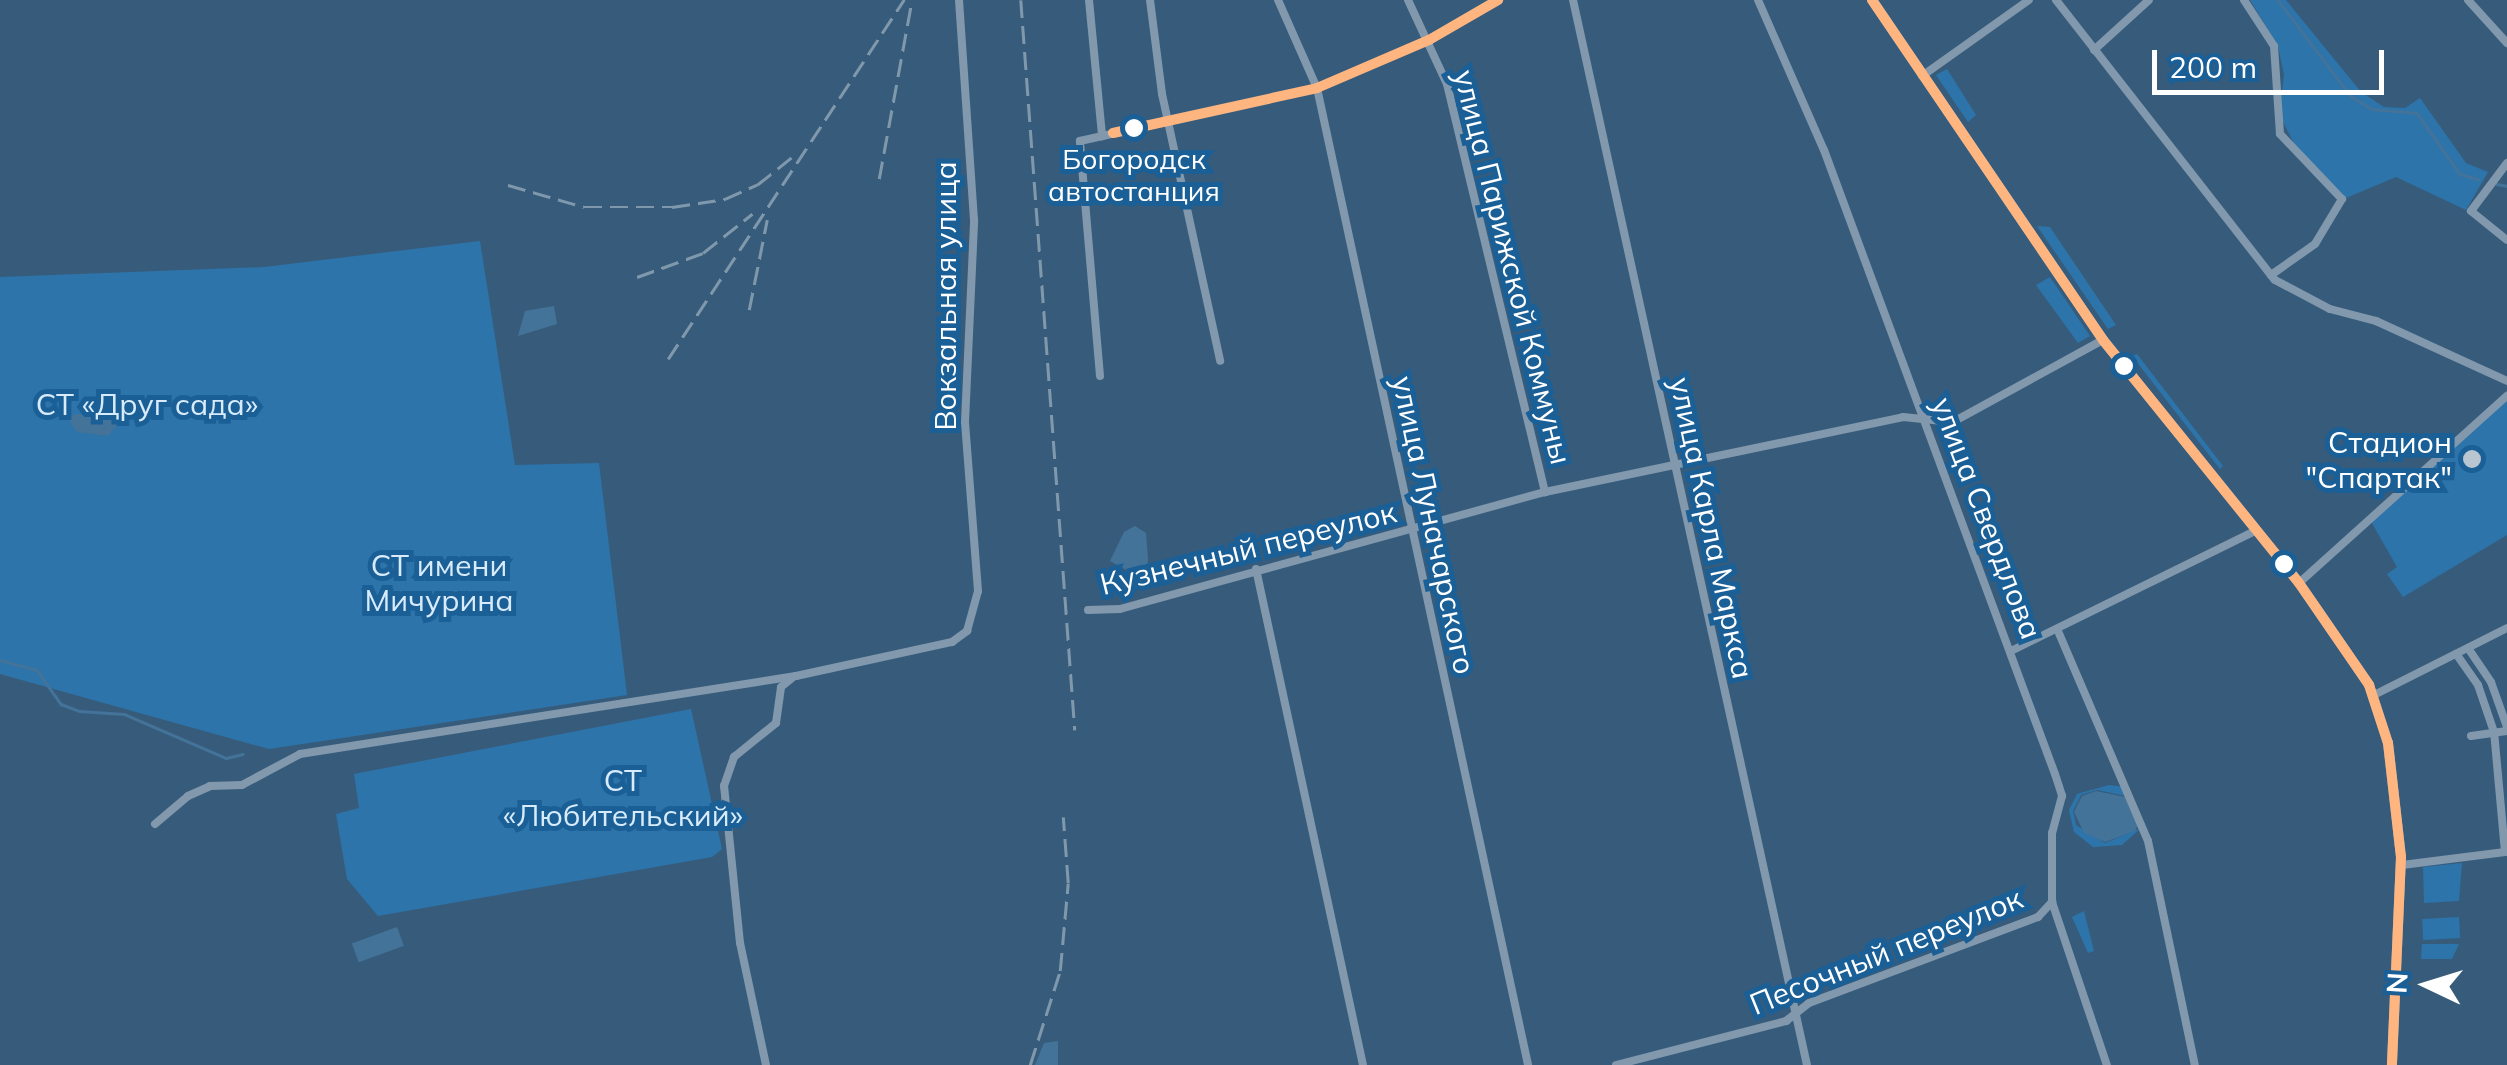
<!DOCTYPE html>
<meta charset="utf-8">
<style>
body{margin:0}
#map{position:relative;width:2507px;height:1065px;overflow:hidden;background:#375c7b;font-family:Mulish,sans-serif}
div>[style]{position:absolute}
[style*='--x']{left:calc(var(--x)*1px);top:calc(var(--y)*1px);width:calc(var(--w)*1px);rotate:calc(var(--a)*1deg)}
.green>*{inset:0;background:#2d74ab;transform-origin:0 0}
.water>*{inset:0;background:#447399;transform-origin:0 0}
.stream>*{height:2.5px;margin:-1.25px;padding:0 1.25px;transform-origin:1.25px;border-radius:1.25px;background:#447399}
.minor>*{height:8px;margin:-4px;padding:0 4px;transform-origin:4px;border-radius:4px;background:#8298ad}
.major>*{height:10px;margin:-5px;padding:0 5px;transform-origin:5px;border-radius:5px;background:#7f98ab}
.rail>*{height:2.5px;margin-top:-1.25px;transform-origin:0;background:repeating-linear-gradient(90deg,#8098ac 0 18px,transparent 0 26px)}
.bus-1>*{height:10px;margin:-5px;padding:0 5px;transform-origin:5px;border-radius:5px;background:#ffb580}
.dots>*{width:28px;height:28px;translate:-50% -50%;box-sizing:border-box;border:5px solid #1b5f97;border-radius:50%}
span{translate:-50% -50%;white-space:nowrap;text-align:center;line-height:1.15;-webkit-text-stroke:10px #1b5f97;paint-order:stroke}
.bus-label{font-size:28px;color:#fff}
.street-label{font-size:30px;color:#fff}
.park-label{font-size:30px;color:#d7ebfb}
.poi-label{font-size:30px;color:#fff}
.right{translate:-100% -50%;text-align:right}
.north{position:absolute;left:2377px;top:935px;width:100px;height:100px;-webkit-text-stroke:8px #1b5f97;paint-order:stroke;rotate:274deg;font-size:28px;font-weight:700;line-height:40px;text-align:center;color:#fff}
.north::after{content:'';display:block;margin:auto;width:35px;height:45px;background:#fff;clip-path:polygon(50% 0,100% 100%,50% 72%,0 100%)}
.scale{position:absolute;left:2152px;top:50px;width:232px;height:45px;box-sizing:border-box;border:5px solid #fff;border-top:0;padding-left:12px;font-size:30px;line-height:35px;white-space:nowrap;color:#fff;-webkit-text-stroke:8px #1b5f97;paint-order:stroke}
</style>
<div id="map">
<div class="green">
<div style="clip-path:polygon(2250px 0,2286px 0,2361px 92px,2384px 107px,2405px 108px,2420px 98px,2466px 163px,2488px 172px,2466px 210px,2396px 177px,2346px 198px,2298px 151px,2279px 114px,2284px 75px,2278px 46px)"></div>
<div style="clip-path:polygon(1947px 69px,1976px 115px,1968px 122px,1936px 75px)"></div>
<div style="clip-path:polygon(2037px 226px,2050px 227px,2116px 325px,2108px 329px)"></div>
<div style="clip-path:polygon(480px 241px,515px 465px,599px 463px,627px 695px,269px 749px,0 674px,0 277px,264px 267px)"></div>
<div style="clip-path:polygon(2050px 277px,2090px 336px,2078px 343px,2036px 285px)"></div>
<div style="clip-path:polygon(2137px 354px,2223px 466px,2220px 469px,2132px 356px)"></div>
<div style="clip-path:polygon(2507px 400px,2507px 535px,2403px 597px,2387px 574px,2397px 567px,2369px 518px)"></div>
<div style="clip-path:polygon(691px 709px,722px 849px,712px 857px,378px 916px,347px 879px,336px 814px,359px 808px,354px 774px)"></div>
<div style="clip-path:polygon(2109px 785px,2125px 787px,2126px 796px,2097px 790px,2081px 795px,2073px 811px,2076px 825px,2105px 843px,2141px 828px,2122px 845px,2093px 847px,2074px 832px,2069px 810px,2077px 794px)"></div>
<div style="clip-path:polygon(2462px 863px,2459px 901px,2424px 903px,2423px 867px)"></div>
<div style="clip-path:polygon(2084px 911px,2094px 951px,2088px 953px,2072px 917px)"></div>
<div style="left:2459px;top:917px;width:21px;height:37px;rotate:87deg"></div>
<div style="clip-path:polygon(2422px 944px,2459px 944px,2452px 959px,2421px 959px)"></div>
</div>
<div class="water">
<div style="clip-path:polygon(554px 306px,557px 324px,518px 336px,525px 311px)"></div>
<div style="clip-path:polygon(74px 414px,114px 415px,121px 421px,108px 436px,77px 432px,69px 420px)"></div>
<div style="clip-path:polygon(1135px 526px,1146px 533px,1148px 559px,1147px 571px,1137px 576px,1110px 561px,1124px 532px)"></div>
<div style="clip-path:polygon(2096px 791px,2125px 797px,2139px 823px,2135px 831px,2105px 842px,2084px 833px,2074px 812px,2082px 796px)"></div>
<div style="left:397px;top:927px;width:20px;height:48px;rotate:70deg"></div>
<div style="clip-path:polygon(1058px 1041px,1058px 1065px,1035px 1065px,1044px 1043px)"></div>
</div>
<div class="stream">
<div style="--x:2278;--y:0;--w:121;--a:52.8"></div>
<div style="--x:2351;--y:96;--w:25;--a:32"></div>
<div style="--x:2372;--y:109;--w:45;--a:5.1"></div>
<div style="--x:2417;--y:113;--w:75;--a:54.8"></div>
<div style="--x:2460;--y:174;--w:19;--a:16"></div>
<div style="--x:2497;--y:184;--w:10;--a:11"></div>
<div style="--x:0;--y:660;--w:38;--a:15"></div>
<div style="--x:37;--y:670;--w:42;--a:54.8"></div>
<div style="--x:61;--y:704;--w:19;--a:21"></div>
<div style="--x:79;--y:711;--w:45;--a:3.8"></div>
<div style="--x:124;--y:714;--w:111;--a:23.3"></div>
<div style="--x:226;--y:758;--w:17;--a:-13"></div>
</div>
<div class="minor">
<div style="--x:1089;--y:0;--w:137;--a:84.5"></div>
<div style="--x:1150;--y:0;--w:95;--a:82.7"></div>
<div style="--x:1162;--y:94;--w:273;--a:77.7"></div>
<div style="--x:1278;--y:0;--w:96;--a:66.1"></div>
<div style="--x:1317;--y:88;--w:1000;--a:77.81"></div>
<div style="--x:1408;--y:0;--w:93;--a:65.1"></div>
<div style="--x:1447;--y:84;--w:420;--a:76.5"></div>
<div style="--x:1573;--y:0;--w:1090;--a:77.61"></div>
<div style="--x:1758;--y:0;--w:164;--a:66.3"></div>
<div style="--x:1824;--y:150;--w:665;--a:69.69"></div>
<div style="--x:2055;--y:774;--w:23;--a:72"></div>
<div style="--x:2062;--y:796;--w:38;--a:105"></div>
<div style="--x:2052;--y:833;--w:69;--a:90"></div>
<div style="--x:2052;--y:902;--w:172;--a:71.4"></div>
<div style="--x:2056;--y:0;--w:355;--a:52"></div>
<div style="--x:2275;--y:280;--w:62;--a:27.8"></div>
<div style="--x:2330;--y:309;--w:48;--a:14.6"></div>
<div style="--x:2376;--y:321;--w:144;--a:24.6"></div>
<div style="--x:2244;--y:0;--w:55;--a:56.9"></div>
<div style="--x:2274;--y:46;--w:88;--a:86.1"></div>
<div style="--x:2280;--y:134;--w:90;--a:46.4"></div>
<div style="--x:2342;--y:199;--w:52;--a:121"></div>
<div style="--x:2315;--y:244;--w:54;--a:144.8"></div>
<div style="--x:2468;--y:0;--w:58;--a:47.8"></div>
<div style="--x:2094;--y:50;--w:74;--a:-42.3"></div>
<div style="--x:1922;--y:76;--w:131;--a:-35.4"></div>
<div style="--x:2507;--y:163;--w:60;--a:126.9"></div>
<div style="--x:2471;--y:211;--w:46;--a:38.9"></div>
<div style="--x:1100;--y:376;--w:236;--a:-94.9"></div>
<div style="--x:1080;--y:141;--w:243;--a:-12.6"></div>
<div style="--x:1317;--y:88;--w:122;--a:-23.2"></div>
<div style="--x:1429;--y:40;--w:80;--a:-30.1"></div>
<div style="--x:1256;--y:569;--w:507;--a:77.83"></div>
<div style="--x:2299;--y:583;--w:280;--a:-42"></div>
<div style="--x:1088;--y:610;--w:32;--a:-2"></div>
<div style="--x:1120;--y:609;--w:441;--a:-15.4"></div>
<div style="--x:1545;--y:492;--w:366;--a:-11.8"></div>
<div style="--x:1903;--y:417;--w:50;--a:5.7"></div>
<div style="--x:1953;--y:422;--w:171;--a:-28.7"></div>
<div style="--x:2058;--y:631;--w:228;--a:66.8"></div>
<div style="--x:2148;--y:841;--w:229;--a:78.2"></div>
<div style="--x:2468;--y:648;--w:41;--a:55.9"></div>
<div style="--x:2491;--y:682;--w:48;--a:70.4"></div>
<div style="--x:2013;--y:650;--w:270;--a:-26.2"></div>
<div style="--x:2374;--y:695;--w:149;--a:-26.7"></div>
<div style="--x:2471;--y:736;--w:36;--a:-8"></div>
<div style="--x:155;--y:824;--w:43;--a:-40.3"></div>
<div style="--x:188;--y:796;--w:24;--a:-24"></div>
<div style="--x:210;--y:786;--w:32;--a:-2"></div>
<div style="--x:242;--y:785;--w:66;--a:-28.1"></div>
<div style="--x:300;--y:754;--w:502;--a:-8.94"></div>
<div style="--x:796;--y:676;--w:160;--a:-12.3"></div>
<div style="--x:952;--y:642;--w:19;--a:-36"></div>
<div style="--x:967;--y:631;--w:41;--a:-74.6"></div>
<div style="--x:978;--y:591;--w:169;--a:-94.4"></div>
<div style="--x:965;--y:422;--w:202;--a:-87.4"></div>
<div style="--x:974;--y:220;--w:221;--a:-93.9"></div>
<div style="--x:2402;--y:865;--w:104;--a:-7.2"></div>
<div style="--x:2505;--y:852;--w:121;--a:-95.2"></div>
<div style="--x:2494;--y:732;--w:50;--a:-108.8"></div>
<div style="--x:2478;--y:685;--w:38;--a:-125"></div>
<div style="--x:766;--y:1065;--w:125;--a:-102"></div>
<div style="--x:740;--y:943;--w:158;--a:-95.8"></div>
<div style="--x:724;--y:786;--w:31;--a:-71"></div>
<div style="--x:734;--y:757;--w:54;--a:-39"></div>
<div style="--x:776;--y:723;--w:36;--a:-82"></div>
<div style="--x:781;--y:687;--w:14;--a:-39"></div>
<div style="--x:1616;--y:1065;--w:176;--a:-14.5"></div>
<div style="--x:1786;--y:1021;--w:29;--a:-38"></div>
<div style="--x:1809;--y:1003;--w:245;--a:-20.6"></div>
<div style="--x:2038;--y:917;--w:21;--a:-47"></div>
</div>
<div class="major">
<div style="--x:1872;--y:0;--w:411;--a:55.8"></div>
<div style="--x:2103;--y:340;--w:312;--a:51.1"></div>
<div style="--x:2299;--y:583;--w:124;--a:55.5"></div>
<div style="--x:2369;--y:685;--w:61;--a:71.9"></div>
<div style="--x:2388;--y:743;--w:115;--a:83.5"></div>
<div style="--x:2401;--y:857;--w:208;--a:92.5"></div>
</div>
<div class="rail">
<div style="--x:1021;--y:0;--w:732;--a:85.77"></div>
<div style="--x:879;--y:179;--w:177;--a:-79.6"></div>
<div style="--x:508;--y:185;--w:79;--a:16.1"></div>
<div style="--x:584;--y:207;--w:88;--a:0"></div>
<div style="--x:672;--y:207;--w:54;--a:-8.6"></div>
<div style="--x:725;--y:199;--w:35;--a:-24"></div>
<div style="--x:757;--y:185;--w:45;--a:-38.7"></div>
<div style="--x:637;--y:277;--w:70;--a:-20"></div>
<div style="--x:703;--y:253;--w:63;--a:-38.5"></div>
<div style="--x:749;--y:310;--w:92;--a:-78.7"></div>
<div style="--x:668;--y:359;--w:430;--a:-56.7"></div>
<div style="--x:1030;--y:1065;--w:99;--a:-72.3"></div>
<div style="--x:1060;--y:971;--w:88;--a:-84.8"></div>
<div style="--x:1068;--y:883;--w:66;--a:-94.3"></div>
</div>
<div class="bus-1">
<div style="--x:1872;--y:0;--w:411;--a:55.8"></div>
<div style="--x:2103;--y:340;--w:312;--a:51.1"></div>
<div style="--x:2299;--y:583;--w:124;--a:55.5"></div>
<div style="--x:2369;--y:685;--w:61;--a:71.9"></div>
<div style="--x:2388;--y:743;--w:115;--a:83.5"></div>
<div style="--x:2401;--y:857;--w:208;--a:92.5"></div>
<div style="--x:1113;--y:133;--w:209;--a:-12.4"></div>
<div style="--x:1317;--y:88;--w:122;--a:-23.2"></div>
<div style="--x:1429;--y:40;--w:80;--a:-30.1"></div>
</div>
<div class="dots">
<div style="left:1134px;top:128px;background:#fff"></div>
<div style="left:2124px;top:366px;background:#fff"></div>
<div style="left:2472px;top:459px;background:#b9c6d1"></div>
<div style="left:2284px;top:564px;background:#fff"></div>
</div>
<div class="bus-label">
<span style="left:1134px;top:175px">Богородск<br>автостанция</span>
</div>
<div class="street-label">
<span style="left:1513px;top:267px;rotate:76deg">улица Парижской Коммуны</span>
<span style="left:945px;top:296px;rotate:-90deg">Вокзальная улица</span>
<span style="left:1987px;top:518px;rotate:69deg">улица Свердлова</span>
<span style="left:1434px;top:525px;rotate:78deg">улица Луначарского</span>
<span style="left:1712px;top:528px;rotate:78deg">улица Карла Маркса</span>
<span style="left:1248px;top:548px;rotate:-14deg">Кузнечный переулок</span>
<span style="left:1886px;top:951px;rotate:-22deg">Песочный переулок</span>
</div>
<div class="park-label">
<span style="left:147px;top:404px">СТ «Друг сада»</span>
<span style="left:439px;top:582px">СТ имени<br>Мичурина</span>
<span style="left:623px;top:797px">СТ<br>«Любительский»</span>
</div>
<div class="poi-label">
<span class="right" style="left:2452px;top:459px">Стадион<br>"Спартак"</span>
</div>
<div class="north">N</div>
<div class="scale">200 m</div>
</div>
